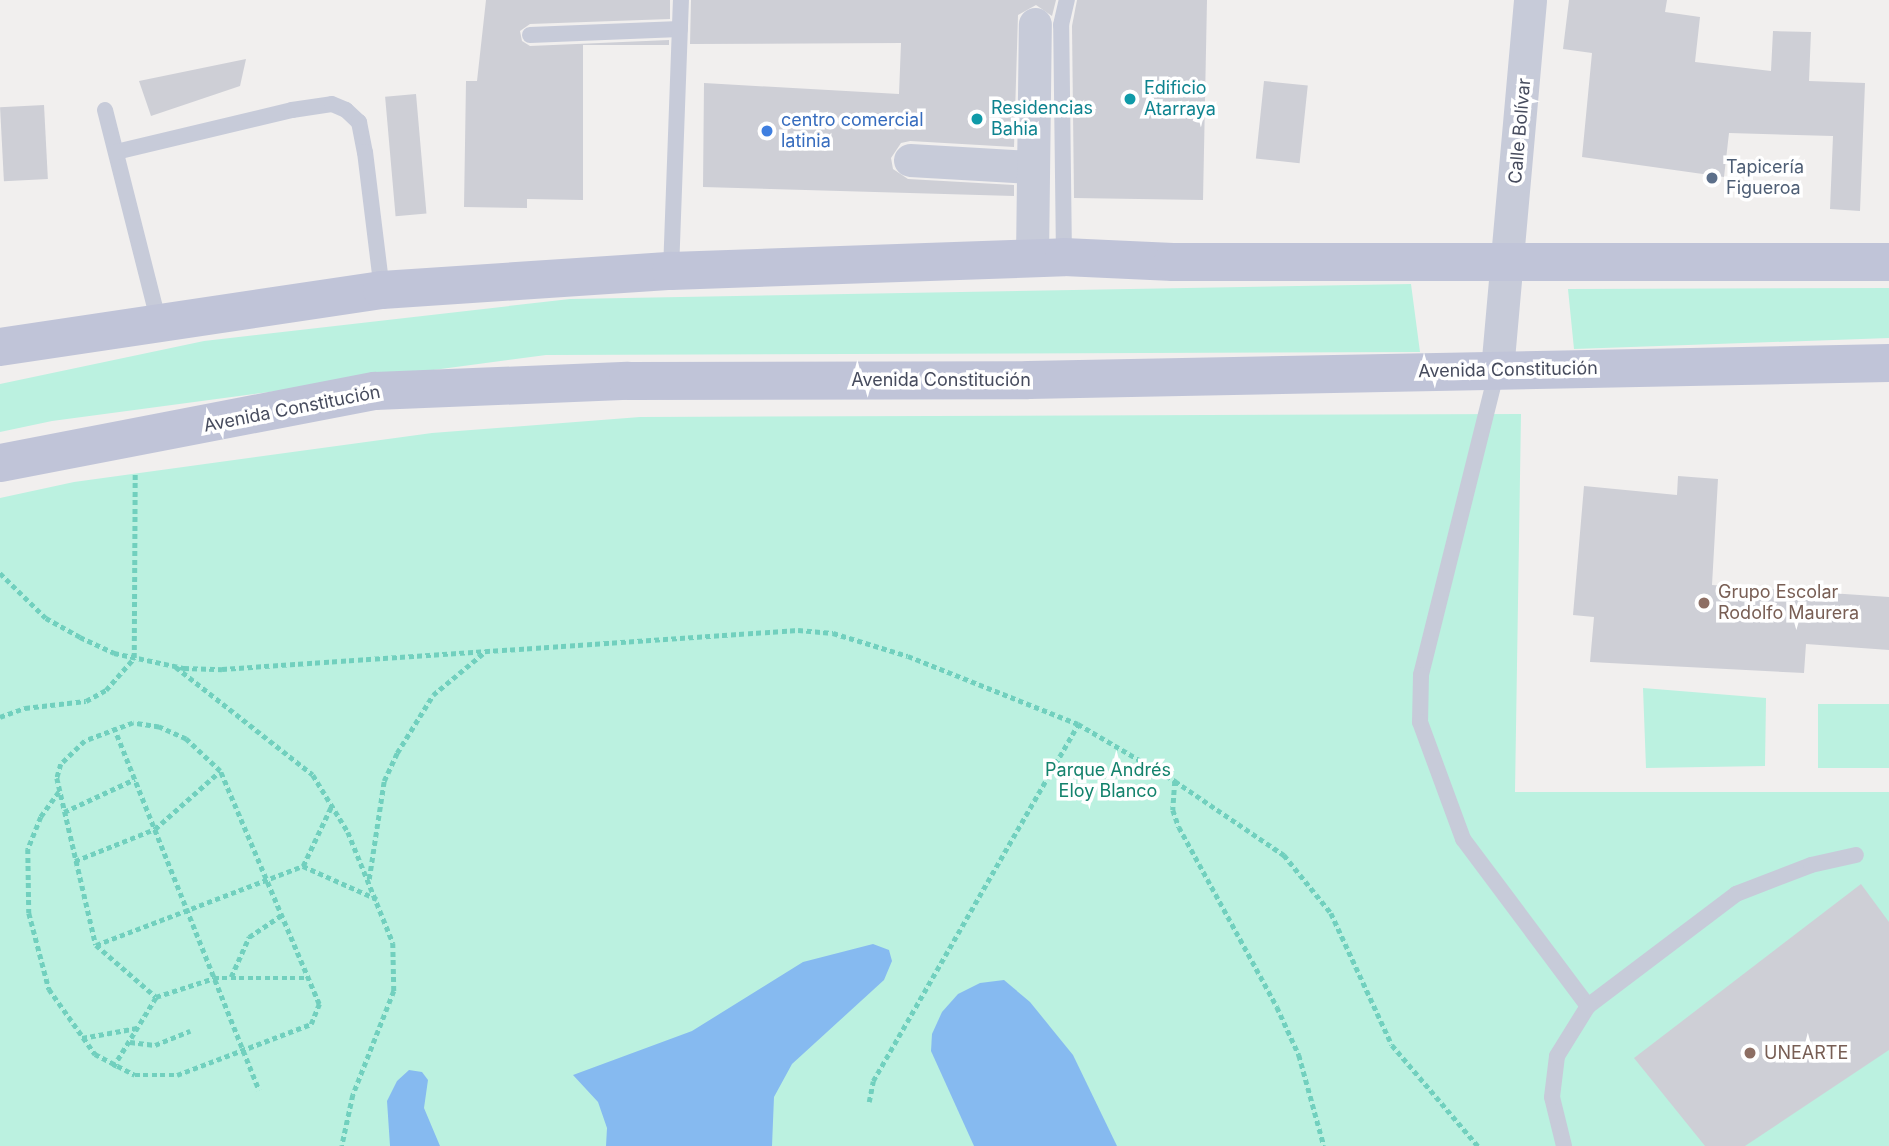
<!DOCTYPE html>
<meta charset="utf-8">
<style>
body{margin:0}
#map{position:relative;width:1889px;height:1146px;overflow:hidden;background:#f1efee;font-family:Inter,sans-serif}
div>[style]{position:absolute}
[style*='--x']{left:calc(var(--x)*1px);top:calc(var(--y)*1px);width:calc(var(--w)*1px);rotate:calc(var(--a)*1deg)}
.green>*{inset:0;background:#bbf1e0;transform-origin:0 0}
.water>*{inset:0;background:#86baf0}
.building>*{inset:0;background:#cecfd6;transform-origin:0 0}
.path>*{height:4.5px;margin-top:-2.25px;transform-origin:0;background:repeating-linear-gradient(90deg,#71d0be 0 5px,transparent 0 8.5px)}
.service>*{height:16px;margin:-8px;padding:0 8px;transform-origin:8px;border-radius:8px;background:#c7cbd9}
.minor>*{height:33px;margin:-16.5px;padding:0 16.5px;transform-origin:16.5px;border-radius:16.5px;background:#c7cbd9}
.secondary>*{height:38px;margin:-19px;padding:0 19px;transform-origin:19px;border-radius:19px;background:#c0c4d8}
.dots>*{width:19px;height:19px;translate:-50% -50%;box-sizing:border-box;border:4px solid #fff;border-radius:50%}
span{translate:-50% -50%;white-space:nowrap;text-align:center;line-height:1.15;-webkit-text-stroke:7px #fff;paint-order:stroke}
.culture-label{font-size:18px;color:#0d838f}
.left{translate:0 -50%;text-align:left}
.shop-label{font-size:18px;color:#366cbe}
.street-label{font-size:18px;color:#464b5d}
.service-label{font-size:18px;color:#4e5e75}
.education-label{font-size:18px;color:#785e54}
.park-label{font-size:18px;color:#13826c}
</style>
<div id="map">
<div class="green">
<div style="clip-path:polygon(1411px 284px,1420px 352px,546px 355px,52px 421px,0 432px,0 384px,204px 341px,570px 299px)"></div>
<div style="clip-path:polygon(1889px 288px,1889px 338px,1574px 349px,1568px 289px)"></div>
<div style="clip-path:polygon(1521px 414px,1515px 792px,1889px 792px,1889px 1146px,0 1146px,0 498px,74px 482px,432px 433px,640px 417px)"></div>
<div style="clip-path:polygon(1643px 688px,1766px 698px,1765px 766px,1646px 768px)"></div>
<div style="left:1889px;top:704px;width:64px;height:71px;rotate:90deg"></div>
</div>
<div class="water">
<div style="clip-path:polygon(873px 944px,889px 950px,892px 961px,884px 980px,792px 1064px,774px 1097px,772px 1146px,606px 1146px,607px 1128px,598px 1102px,573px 1075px,692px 1031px,803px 962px)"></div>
<div style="clip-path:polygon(1004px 980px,1030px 1002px,1073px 1055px,1117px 1146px,974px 1146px,931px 1051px,932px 1034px,942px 1012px,958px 994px,980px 983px)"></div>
<div style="clip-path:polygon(409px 1070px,422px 1072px,428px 1080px,424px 1108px,440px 1146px,390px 1146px,387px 1101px,397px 1081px)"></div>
</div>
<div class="building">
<div style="clip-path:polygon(486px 0,670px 0,670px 19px,530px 24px,520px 31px,522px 41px,530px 46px,669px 40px,669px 45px,583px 45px,583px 200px,527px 199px,527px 208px,464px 207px,466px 81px,477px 81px)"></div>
<div style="clip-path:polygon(691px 0,1056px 0,1052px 16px,1036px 5px,1018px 15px,1014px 147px,910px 141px,901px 143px,891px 158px,893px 169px,908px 179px,1014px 185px,1014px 196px,703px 187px,704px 83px,899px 94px,901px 43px,690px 44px)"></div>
<div style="clip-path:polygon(1077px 0,1207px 0,1203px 200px,1074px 198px,1072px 26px)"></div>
<div style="clip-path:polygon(1569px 0,1667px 0,1665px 12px,1700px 17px,1695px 62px,1771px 71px,1773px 31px,1811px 32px,1809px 81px,1865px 83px,1860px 211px,1830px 209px,1833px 136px,1729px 133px,1724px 177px,1582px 157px,1592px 53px,1563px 49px)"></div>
<div style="clip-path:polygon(246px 59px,240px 86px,151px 116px,139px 81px)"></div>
<div style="left:1264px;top:81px;width:44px;height:78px;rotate:6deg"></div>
<div style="left:416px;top:94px;width:120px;height:31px;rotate:85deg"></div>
<div style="left:44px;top:105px;width:74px;height:44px;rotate:87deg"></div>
<div style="clip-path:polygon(1678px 476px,1718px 479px,1712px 585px,1889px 597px,1889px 650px,1806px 644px,1804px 673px,1590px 662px,1594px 617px,1573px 615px,1584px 486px,1677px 495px)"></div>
<div style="clip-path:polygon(1861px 884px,1889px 922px,1889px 1050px,1745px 1146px,1705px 1146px,1634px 1058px)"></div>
</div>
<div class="path">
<div style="--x:0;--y:573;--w:64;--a:44.4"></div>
<div style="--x:46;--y:618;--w:39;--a:29"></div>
<div style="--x:80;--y:637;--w:38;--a:25"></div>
<div style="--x:114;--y:653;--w:72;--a:12.1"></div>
<div style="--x:184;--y:668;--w:38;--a:2"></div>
<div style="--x:222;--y:669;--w:577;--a:-3.87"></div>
<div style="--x:798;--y:630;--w:35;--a:5"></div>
<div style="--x:833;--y:633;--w:78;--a:17"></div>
<div style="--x:908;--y:656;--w:183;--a:21.8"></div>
<div style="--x:1078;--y:724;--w:113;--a:30.4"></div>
<div style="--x:1175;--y:781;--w:132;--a:34.2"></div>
<div style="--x:1284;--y:855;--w:75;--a:51"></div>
<div style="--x:1331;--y:913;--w:145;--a:65.2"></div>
<div style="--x:1392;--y:1045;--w:133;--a:49.6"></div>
<div style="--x:176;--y:667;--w:174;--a:38.2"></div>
<div style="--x:313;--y:775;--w:67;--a:58.4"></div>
<div style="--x:348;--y:832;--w:120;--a:67.9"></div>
<div style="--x:393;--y:943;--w:48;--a:88.8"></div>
<div style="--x:394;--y:991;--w:112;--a:111.5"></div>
<div style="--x:353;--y:1095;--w:52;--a:102.2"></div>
<div style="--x:0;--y:717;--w:27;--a:-20"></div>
<div style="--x:25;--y:708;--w:61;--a:-6.5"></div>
<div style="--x:86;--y:701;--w:23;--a:-29"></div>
<div style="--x:106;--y:690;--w:43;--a:-48.8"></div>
<div style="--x:134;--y:658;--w:185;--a:-89.7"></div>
<div style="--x:114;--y:727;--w:391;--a:68.2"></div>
<div style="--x:1175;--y:781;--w:29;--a:94"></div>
<div style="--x:1173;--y:810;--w:18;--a:71"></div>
<div style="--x:1179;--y:827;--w:205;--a:61.4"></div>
<div style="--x:1277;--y:1007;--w:53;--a:65.4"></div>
<div style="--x:1299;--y:1055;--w:94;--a:74.6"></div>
<div style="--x:59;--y:792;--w:31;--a:126"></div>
<div style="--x:41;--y:817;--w:35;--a:112"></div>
<div style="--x:28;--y:849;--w:64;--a:89.1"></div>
<div style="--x:29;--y:913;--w:79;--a:75.3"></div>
<div style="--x:49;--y:989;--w:80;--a:54.7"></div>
<div style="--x:95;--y:1054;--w:45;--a:27.7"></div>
<div style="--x:135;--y:1075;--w:42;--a:0"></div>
<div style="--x:177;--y:1075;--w:143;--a:-20.8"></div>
<div style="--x:311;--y:1024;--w:22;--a:-68"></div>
<div style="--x:319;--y:1004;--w:253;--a:-113"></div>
<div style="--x:220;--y:771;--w:47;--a:-136.7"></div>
<div style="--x:186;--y:739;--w:30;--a:-156"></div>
<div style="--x:159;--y:727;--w:26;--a:-171"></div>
<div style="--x:133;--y:723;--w:51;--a:159.4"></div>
<div style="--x:85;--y:741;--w:33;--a:136"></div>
<div style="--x:61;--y:764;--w:15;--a:106"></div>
<div style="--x:57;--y:778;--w:171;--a:76.9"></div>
<div style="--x:96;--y:945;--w:79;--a:40.9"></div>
<div style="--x:64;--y:812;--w:78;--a:-24.9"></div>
<div style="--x:75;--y:861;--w:86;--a:-21.8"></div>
<div style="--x:155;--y:829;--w:87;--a:-41.7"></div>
<div style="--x:303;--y:866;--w:81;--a:24"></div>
<div style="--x:369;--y:879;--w:99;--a:-81.3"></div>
<div style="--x:384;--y:781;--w:31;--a:-65"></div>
<div style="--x:397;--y:753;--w:68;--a:-58.2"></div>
<div style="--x:433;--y:695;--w:69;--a:-39.7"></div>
<div style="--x:96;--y:945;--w:222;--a:-20.9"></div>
<div style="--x:303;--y:866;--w:68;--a:-64.6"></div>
<div style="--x:231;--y:977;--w:44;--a:-65.8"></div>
<div style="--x:249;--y:937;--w:40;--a:-34"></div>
<div style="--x:82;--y:1038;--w:56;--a:-10.3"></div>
<div style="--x:130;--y:1042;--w:25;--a:7"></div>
<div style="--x:155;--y:1045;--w:38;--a:-22"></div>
<div style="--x:113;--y:1067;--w:82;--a:-58.4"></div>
<div style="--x:156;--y:997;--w:61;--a:-18.1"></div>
<div style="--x:214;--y:978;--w:95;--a:0"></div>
<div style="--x:869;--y:1102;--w:21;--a:-79"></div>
<div style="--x:873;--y:1081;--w:412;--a:-60.1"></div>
</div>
<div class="service">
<div style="--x:530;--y:35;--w:150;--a:-2.3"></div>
<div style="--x:105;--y:110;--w:217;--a:75.8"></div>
<div style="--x:116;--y:152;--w:181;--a:-13.4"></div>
<div style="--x:292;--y:110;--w:40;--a:-8.5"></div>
<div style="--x:332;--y:104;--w:15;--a:23"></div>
<div style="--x:346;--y:110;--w:18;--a:43"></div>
<div style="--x:359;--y:122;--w:31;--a:79"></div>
<div style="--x:365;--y:152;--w:139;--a:83"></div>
<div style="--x:1064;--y:257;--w:232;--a:-90.7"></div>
<div style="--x:1061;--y:25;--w:26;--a:-77"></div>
<div style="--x:671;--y:271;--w:271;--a:-87.9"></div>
<div style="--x:1497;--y:370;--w:314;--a:104"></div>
<div style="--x:1421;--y:675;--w:47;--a:91.2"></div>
<div style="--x:1420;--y:722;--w:125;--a:69.8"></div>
<div style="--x:1463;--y:839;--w:209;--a:53.2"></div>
<div style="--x:1588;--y:1006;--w:186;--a:-37.1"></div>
<div style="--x:1736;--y:894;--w:80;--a:-21.1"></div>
<div style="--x:1811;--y:865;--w:46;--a:-12.5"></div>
<div style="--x:1564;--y:1146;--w:50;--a:-103.8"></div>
<div style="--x:1552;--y:1097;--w:41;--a:-83"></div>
<div style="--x:1557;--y:1056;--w:59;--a:-58.2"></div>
</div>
<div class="minor">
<div style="--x:910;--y:160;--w:122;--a:3.3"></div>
<div style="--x:1032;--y:258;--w:234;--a:-89.3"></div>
<div style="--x:1497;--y:370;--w:371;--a:-84.9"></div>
</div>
<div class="secondary">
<div style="--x:0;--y:347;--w:386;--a:-8.5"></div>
<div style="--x:382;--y:290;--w:290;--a:-3.8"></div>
<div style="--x:671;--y:271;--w:393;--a:-2"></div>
<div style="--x:1064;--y:257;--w:109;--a:2.6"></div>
<div style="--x:1173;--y:262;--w:716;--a:0"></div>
<div style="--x:0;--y:463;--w:382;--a:-10.9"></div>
<div style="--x:375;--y:391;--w:253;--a:-2.3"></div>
<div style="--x:628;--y:381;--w:400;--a:-0.1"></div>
<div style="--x:1028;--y:380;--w:861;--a:-1.13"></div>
</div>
<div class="dots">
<div style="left:1130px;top:99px;background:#0f9aa8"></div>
<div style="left:977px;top:119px;background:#0f9aa8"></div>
<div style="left:767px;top:131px;background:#3f7fe0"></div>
<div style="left:1712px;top:178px;background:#5c6f8a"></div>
<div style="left:1704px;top:603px;background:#8d6e63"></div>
<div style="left:1750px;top:1053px;background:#8d6e63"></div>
</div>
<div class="culture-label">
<span class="left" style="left:1144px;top:99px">Edificio<br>Atarraya</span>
<span class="left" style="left:991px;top:119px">Residencias<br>Bahia</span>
</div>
<div class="shop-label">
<span class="left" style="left:781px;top:131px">centro comercial<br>latinia</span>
</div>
<div class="street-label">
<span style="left:1520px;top:131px;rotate:-85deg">Calle Bolívar</span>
<span style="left:1508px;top:370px;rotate:-1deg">Avenida Constitución</span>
<span style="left:941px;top:380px">Avenida Constitución</span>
<span style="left:292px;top:409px;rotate:-11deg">Avenida Constitución</span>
</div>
<div class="service-label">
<span class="left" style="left:1726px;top:178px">Tapicería<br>Figueroa</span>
</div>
<div class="education-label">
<span class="left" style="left:1718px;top:603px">Grupo Escolar<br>Rodolfo Maurera</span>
<span class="left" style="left:1764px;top:1053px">UNEARTE</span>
</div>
<div class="park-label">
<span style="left:1108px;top:781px">Parque Andrés<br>Eloy Blanco</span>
</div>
</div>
